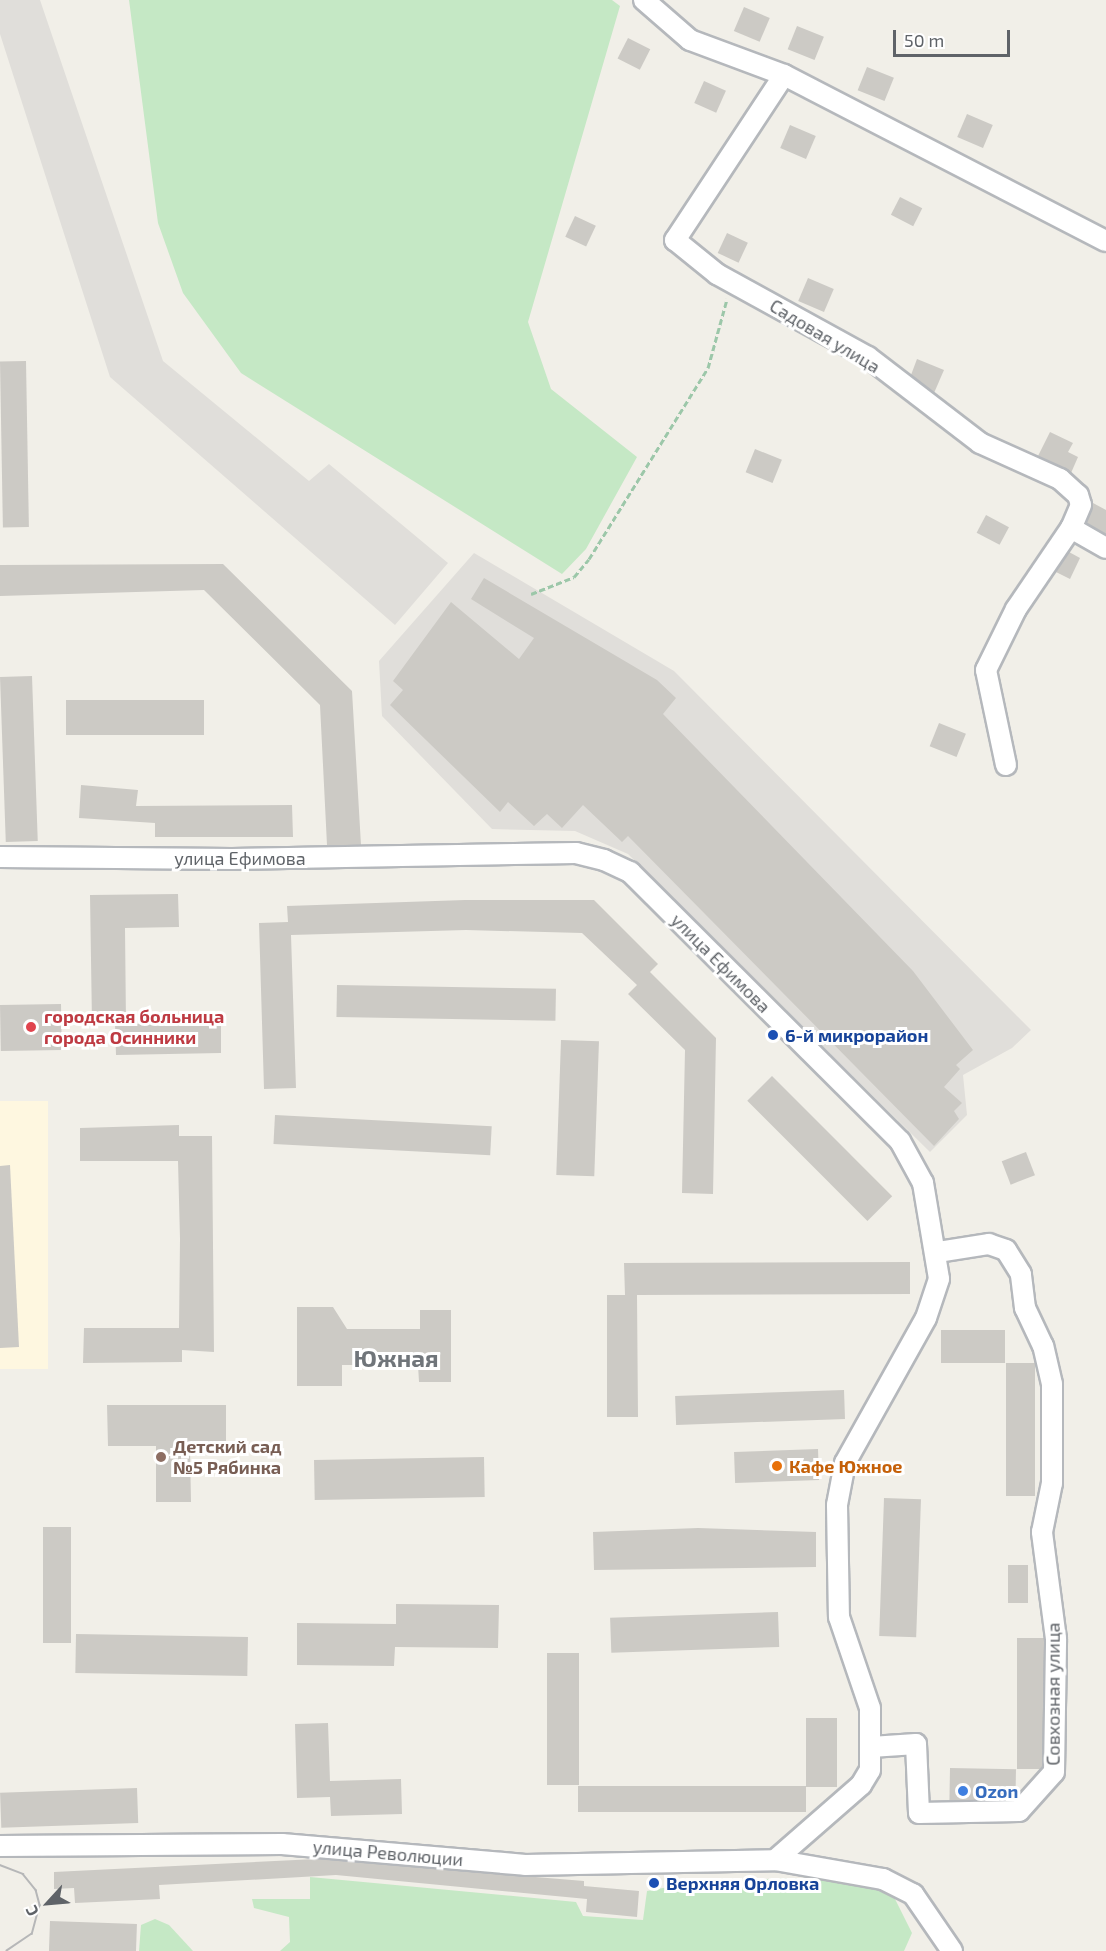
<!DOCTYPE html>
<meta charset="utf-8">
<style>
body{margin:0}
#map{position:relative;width:1106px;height:1951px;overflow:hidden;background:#f1efe8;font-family:"Exo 2",sans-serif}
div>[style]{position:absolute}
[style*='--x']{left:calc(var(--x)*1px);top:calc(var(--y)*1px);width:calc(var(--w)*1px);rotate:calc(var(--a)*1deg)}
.commercial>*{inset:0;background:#fef7e0;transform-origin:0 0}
.industrial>*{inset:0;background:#e0deda}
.green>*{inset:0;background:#c5e8c5}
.building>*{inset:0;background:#cccac5;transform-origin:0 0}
.path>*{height:3px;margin-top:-1.5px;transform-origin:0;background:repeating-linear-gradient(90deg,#9cc7a9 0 6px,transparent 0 9px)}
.roads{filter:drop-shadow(2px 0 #b5b8bc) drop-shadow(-2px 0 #b5b8bc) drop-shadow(0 2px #b5b8bc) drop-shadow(0 -2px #b5b8bc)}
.minor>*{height:20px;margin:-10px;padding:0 10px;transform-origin:10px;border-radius:10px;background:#fff}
.tram>*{height:1.5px;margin:-0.75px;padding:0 0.75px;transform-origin:0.75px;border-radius:0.75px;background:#b6b7b8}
.dots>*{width:16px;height:16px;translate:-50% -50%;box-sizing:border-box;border:3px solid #fff;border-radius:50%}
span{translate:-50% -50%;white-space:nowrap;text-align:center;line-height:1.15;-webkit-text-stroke:6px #fff;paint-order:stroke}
.street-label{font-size:18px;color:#5f6368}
.health-label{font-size:18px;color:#be3a42;font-weight:700}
.left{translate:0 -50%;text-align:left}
.transit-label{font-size:18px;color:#164399;font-weight:700}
.education-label{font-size:18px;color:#785e54;font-weight:700}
.food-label{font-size:18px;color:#c56008;font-weight:700}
.shop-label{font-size:18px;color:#366cbe;font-weight:700}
.district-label{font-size:24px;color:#70757a;font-weight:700}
.north{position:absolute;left:18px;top:1873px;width:60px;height:60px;-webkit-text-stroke:4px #fff;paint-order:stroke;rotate:244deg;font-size:16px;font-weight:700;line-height:24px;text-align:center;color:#5f6368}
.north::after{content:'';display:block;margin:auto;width:21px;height:27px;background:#5f6368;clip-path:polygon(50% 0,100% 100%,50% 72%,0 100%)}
.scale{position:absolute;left:893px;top:30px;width:117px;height:27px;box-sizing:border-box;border:3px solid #5f6368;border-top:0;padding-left:8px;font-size:18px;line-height:21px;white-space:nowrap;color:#5f6368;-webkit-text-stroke:4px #fff;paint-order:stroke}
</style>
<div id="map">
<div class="commercial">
<div style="left:48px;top:1101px;width:268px;height:48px;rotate:90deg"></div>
</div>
<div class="industrial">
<div style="clip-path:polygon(0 0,40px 0,163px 361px,309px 481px,329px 464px,448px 563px,395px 625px,110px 377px,0 34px)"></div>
<div style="clip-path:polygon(474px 553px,674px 671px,1031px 1030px,1012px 1048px,963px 1075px,967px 1115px,930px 1152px,628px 854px,575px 831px,492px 829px,382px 716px,379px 661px)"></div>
</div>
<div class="green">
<div style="clip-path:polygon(129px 0,612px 0,620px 6px,528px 322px,551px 389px,637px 457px,586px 549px,562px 574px,241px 373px,183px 293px,158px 223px)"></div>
<div style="clip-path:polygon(310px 1877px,576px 1902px,583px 1916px,643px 1920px,647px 1891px,695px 1882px,789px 1878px,869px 1882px,891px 1891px,912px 1933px,904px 1951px,280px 1951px,290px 1942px,289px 1917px,254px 1908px,252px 1899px,310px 1899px)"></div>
<div style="clip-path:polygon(155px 1919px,169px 1925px,193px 1951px,139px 1951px,141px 1925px)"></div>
</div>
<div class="building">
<div style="left:744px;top:7px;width:28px;height:26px;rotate:23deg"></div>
<div style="left:797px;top:26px;width:29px;height:25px;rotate:22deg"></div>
<div style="left:628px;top:38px;width:25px;height:23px;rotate:27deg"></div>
<div style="left:867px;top:67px;width:29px;height:25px;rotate:22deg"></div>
<div style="left:704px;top:81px;width:24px;height:24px;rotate:24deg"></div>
<div style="left:967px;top:114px;width:28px;height:25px;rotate:23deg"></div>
<div style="left:790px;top:125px;width:28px;height:25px;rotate:23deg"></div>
<div style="left:900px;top:197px;width:25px;height:20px;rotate:27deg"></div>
<div style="left:575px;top:216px;width:23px;height:23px;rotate:25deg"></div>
<div style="left:727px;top:233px;width:23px;height:22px;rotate:25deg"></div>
<div style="left:808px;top:278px;width:28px;height:25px;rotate:23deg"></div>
<div style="clip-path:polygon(917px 359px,944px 370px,934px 393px,911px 375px)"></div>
<div style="left:26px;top:361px;width:166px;height:26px;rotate:89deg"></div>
<div style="clip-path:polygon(1050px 432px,1073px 443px,1068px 452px,1078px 457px,1071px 473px,1038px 456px)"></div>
<div style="left:755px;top:449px;width:29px;height:25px;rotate:22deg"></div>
<div style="clip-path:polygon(1093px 503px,1106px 510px,1106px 534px,1086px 523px)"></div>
<div style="left:986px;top:515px;width:26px;height:20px;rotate:28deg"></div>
<div style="clip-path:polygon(1069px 552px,1080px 558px,1070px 579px,1056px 572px)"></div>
<div style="clip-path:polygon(223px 564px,352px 691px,361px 845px,327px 845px,320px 705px,204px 590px,0 596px,0 565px)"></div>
<div style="clip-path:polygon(484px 578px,657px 680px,676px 698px,663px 714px,913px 971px,973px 1050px,956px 1065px,960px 1069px,944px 1087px,962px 1103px,954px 1111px,959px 1119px,934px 1146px,628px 836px,622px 842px,583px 805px,562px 828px,547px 814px,534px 826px,508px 802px,500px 812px,390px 705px,403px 690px,393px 681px,451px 602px,519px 659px,534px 638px,471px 599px)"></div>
<div style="left:32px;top:676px;width:165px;height:32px;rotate:88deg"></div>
<div style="left:66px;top:700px;width:138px;height:35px"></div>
<div style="left:939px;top:723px;width:29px;height:25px;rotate:22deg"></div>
<div style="clip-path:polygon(81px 785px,138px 790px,136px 806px,292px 805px,293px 837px,155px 837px,155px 823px,79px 818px)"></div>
<div style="clip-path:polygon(178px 894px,179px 927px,125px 928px,126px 1024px,221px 1022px,221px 1053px,116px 1055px,115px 1024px,92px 1024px,90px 895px)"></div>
<div style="clip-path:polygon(465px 900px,594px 900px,658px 964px,650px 972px,716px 1038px,713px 1194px,682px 1193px,685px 1050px,628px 994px,637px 985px,582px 933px,466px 930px,291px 935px,296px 1088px,264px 1089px,259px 923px,288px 922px,287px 906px)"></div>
<div style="left:337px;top:985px;width:219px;height:32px;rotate:1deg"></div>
<div style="left:61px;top:1004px;width:46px;height:61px;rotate:89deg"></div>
<div style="left:561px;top:1040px;width:38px;height:135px;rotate:2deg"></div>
<div style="left:772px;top:1076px;width:170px;height:35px;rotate:45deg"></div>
<div style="left:275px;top:1115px;width:217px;height:29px;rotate:3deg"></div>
<div style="clip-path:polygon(179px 1125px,179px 1136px,212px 1136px,214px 1352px,182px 1350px,182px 1362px,83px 1363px,84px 1328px,179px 1328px,180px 1239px,178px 1161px,80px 1161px,80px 1128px)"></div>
<div style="left:1026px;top:1152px;width:25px;height:26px;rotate:69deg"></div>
<div style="clip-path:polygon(10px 1165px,19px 1347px,0 1348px,0 1166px)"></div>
<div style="clip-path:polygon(910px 1262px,910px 1294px,637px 1295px,638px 1417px,607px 1417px,607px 1295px,625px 1295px,624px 1263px)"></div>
<div style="clip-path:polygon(297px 1307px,333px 1307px,347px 1329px,420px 1329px,420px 1310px,451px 1310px,451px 1382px,419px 1382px,418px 1365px,342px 1365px,342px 1386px,297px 1386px)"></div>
<div style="left:941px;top:1330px;width:64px;height:33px"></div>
<div style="left:1006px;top:1363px;width:29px;height:133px"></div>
<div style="left:844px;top:1390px;width:29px;height:169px;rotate:88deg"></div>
<div style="clip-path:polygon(107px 1405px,226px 1405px,226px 1449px,190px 1449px,191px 1502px,156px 1502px,156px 1446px,108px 1446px)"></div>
<div style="left:818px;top:1449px;width:31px;height:84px;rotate:88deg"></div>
<div style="left:484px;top:1457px;width:40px;height:170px;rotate:89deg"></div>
<div style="left:884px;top:1498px;width:37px;height:138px;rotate:2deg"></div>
<div style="left:43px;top:1527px;width:28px;height:116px"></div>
<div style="clip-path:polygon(698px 1528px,816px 1532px,816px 1567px,594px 1570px,593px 1532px)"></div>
<div style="left:1008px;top:1565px;width:20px;height:38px"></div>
<div style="clip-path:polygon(396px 1604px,499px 1605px,498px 1648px,395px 1647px,394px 1666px,297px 1665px,297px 1623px,396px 1624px)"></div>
<div style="left:778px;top:1612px;width:35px;height:168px;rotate:88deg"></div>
<div style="left:76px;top:1634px;width:172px;height:39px;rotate:1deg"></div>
<div style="left:1017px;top:1638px;width:27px;height:131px"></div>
<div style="left:547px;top:1653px;width:32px;height:132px"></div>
<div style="left:806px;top:1718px;width:31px;height:69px"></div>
<div style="clip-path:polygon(328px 1723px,330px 1781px,401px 1779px,402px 1814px,331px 1816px,330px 1797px,297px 1798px,295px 1724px)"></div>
<div style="left:950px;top:1768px;width:66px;height:32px;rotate:1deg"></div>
<div style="left:578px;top:1786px;width:228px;height:26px"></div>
<div style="left:137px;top:1788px;width:35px;height:137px;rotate:88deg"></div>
<div style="clip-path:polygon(316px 1859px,584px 1881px,584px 1886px,639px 1891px,637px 1917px,586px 1912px,587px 1899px,336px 1875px,159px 1885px,160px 1899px,75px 1903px,74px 1888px,54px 1889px,54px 1872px)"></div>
<div style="left:50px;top:1921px;width:87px;height:30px;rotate:2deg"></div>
</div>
<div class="path">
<div style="--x:531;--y:594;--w:46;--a:-21.6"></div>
<div style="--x:574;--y:577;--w:23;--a:-50"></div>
<div style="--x:589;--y:559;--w:225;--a:-58.1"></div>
<div style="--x:708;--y:368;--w:72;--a:-74.6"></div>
</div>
<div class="roads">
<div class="minor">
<div style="--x:644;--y:0;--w:61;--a:41"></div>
<div style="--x:690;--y:40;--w:100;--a:20.4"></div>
<div style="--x:784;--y:75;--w:198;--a:123.4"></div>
<div style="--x:675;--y:240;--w:54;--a:39"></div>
<div style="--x:717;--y:274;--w:172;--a:28.8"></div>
<div style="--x:868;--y:357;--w:141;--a:37.5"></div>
<div style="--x:980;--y:443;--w:88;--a:24.2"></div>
<div style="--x:1060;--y:479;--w:24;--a:42"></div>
<div style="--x:1078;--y:495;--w:10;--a:73"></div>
<div style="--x:1081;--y:505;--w:25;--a:113"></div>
<div style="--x:1071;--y:528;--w:40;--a:29.7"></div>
<div style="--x:784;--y:75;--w:362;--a:27.3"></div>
<div style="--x:1006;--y:765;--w:97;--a:-101.9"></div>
<div style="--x:986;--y:670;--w:68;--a:-63.8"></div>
<div style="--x:1016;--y:609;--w:98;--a:-55.8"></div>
<div style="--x:0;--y:857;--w:232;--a:0.5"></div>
<div style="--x:232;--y:859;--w:344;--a:-1"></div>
<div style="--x:576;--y:853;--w:29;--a:14"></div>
<div style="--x:604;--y:860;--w:29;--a:25"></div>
<div style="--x:630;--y:872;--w:381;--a:44.9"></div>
<div style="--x:900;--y:1141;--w:48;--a:61.3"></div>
<div style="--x:923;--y:1183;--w:97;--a:80.5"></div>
<div style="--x:939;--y:1279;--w:41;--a:108.4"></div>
<div style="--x:926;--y:1318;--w:166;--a:119.2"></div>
<div style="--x:845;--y:1463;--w:43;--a:100.8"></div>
<div style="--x:837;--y:1505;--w:112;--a:89"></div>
<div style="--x:839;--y:1617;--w:96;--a:71.2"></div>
<div style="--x:870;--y:1708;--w:62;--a:90"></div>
<div style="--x:870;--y:1770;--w:17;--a:121"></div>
<div style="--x:861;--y:1785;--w:114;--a:138.9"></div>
<div style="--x:871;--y:1747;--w:45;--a:-3.8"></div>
<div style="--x:916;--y:1744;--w:69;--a:87.5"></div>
<div style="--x:919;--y:1813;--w:100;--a:-1.1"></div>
<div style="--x:1019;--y:1811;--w:52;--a:-48.1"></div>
<div style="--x:1054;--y:1772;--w:133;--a:-89.1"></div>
<div style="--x:1056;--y:1639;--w:108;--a:-97.5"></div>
<div style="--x:1042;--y:1532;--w:50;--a:-78.5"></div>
<div style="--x:1052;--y:1483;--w:99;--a:-90"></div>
<div style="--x:1052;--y:1384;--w:39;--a:-103"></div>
<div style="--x:1043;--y:1346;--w:42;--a:-115.3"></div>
<div style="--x:1025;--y:1308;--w:34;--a:-97"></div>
<div style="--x:1021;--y:1274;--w:28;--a:-122"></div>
<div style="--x:1006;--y:1250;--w:18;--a:-161"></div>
<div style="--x:989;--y:1244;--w:52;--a:171.1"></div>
<div style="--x:0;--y:1846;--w:282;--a:-0.4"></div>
<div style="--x:282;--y:1844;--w:244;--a:4.9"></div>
<div style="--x:525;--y:1865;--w:250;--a:-1.1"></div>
<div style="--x:775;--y:1860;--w:110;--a:10"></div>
<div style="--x:883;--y:1879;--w:34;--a:27"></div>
<div style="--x:913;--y:1894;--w:69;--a:55.6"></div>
</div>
</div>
<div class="tram">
<div style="--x:0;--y:1865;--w:25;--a:21"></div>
<div style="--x:23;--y:1874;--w:21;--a:51"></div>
<div style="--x:36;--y:1890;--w:16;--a:75"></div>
<div style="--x:40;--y:1905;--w:30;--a:105"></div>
<div style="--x:32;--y:1934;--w:30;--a:146"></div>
</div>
<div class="dots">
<div style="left:31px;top:1027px;background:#e0444e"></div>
<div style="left:773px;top:1035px;background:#1a4fb4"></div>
<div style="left:161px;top:1457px;background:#8d6e63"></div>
<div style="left:777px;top:1466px;background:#e8710a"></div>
<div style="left:963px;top:1791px;background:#3f7fe0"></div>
<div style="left:654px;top:1883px;background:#1a4fb4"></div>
</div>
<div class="street-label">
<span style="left:825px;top:336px;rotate:31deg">Садовая улица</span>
<span style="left:240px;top:858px">улица Ефимова</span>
<span style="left:721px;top:963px;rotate:45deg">улица Ефимова</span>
<span style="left:1053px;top:1694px;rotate:-90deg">Совхозная улица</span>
<span style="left:388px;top:1853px;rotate:5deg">улица Революции</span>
</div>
<div class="health-label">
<span class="left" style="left:44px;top:1027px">городская больница<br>города Осинники</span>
</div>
<div class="transit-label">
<span class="left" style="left:785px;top:1035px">6-й микрорайон</span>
<span class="left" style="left:666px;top:1883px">Верхняя Орловка</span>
</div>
<div class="education-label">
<span class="left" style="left:173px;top:1457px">Детский сад<br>№5 Рябинка</span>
</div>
<div class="food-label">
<span class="left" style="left:789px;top:1466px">Кафе Южное</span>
</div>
<div class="shop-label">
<span class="left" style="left:975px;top:1791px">Ozon</span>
</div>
<div class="district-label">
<span style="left:396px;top:1358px">Южная</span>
</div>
<div class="north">С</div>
<div class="scale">50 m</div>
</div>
